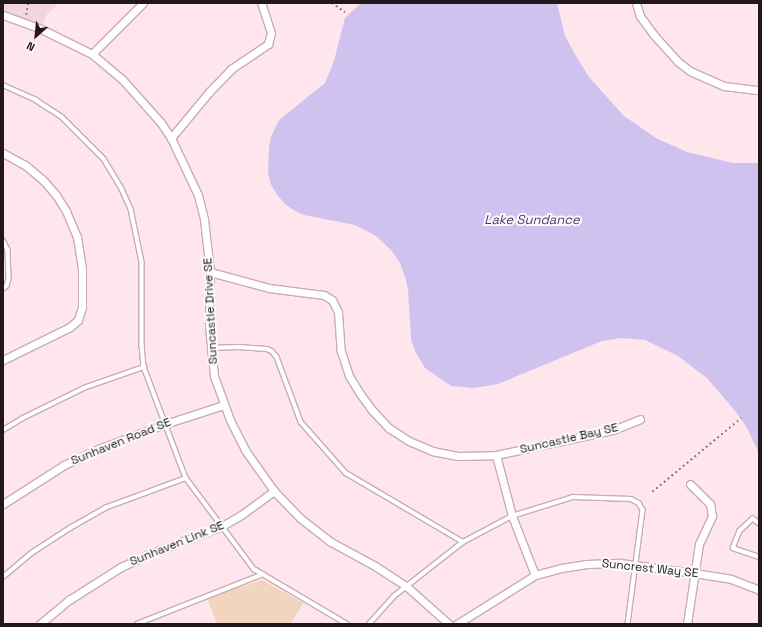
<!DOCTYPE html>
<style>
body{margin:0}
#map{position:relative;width:762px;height:627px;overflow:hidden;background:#ffe6ed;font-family:"Space Grotesk",sans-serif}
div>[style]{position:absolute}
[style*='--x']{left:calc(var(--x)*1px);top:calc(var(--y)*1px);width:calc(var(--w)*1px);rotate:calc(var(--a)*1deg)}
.built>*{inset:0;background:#f3d5dd}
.green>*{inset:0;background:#f1d5be}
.water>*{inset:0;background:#cfc2ee}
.path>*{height:1.5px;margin-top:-0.75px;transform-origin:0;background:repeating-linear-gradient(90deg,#8f7d82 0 2px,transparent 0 5px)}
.roads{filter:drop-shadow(1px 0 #c9acb4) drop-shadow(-1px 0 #c9acb4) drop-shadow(0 1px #c9acb4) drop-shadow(0 -1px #c9acb4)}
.lane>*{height:3.5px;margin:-1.75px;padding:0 1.75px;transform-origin:1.75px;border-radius:1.75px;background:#fff}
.street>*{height:7px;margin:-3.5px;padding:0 3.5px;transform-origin:3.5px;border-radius:3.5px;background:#fff}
span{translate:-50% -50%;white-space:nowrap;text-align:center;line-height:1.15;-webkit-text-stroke:4px #fbfbfb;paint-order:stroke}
.street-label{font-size:12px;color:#22181b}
.water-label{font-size:13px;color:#4d3971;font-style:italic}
.frame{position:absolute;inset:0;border:4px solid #22181b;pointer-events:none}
.north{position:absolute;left:16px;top:16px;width:40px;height:40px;-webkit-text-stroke:3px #fbfbfb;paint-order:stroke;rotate:207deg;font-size:11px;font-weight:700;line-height:16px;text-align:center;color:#22181b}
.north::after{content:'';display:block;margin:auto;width:14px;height:18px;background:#22181b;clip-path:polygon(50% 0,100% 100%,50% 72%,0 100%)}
</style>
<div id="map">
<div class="built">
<div style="clip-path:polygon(3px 3px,59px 3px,47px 14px,41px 29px,3px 15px)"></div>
</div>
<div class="green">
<div style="clip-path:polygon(262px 580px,303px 603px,291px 624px,217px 624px,207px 598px)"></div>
</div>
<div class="water">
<div style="clip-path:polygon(361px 3px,557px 3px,565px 36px,576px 56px,589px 77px,624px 116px,656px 138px,687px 152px,733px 163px,759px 163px,759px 453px,746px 426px,736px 412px,708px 379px,678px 356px,645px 340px,621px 338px,602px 341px,498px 384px,474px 388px,451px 386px,425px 368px,415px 351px,411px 339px,408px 289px,405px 277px,400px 263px,392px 251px,376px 236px,355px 225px,304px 215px,295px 211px,286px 205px,278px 196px,271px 185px,268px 173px,269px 147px,271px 137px,279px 120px,325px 83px,334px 61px,345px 18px)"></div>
</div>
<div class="path">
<div style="--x:332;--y:3;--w:16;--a:35"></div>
<div style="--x:26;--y:15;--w:12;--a:-81"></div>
<div style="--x:652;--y:492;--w:116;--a:-39.7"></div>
</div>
<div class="roads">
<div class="lane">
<div style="--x:3;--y:85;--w:36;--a:24"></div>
<div style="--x:36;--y:100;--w:31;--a:33"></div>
<div style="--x:62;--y:117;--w:59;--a:45"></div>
<div style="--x:104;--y:159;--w:35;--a:59"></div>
<div style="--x:122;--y:189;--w:22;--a:66"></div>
<div style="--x:131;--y:209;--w:54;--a:78.3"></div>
<div style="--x:142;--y:262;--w:83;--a:90"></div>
<div style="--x:142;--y:345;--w:22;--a:85"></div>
<div style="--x:144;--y:367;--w:119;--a:69.3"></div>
<div style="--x:186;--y:478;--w:114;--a:53.2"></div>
<div style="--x:254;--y:569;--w:108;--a:30.6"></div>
<div style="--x:3;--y:240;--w:11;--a:63"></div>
<div style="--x:8;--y:250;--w:29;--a:88"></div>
<div style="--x:9;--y:279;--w:7;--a:106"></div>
<div style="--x:7;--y:286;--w:5;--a:143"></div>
<div style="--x:211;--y:348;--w:27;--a:-2"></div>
<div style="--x:238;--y:347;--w:29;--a:4"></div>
<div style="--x:267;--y:349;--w:5;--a:22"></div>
<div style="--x:272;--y:351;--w:8;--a:50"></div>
<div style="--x:277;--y:357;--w:69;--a:69.7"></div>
<div style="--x:301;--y:422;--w:68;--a:48.6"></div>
<div style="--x:346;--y:473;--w:136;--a:30.5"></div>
<div style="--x:3;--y:430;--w:23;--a:-31"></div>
<div style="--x:23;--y:418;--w:68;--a:-26.2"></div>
<div style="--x:84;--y:388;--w:64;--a:-19.3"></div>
<div style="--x:759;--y:524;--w:8;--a:-140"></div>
<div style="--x:753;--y:519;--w:18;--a:137"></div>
<div style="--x:740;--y:531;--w:18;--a:112"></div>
<div style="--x:733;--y:548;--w:28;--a:19"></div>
<div style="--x:3;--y:577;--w:35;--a:-40"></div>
<div style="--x:30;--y:554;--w:48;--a:-33"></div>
<div style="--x:70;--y:528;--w:40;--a:-29.7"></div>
<div style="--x:105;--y:508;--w:86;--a:-20.3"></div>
<div style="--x:137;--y:624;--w:133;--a:-21.6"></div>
<div style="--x:369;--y:624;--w:36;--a:-48"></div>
<div style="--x:393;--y:597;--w:89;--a:-38.2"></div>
<div style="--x:463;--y:542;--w:55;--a:-28"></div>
<div style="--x:512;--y:516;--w:64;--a:-17.3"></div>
<div style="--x:573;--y:497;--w:58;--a:2"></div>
<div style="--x:631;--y:499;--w:9;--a:27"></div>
<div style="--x:639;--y:503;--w:8;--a:60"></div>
<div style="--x:643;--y:510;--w:115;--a:97.5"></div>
</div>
<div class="street">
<div style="--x:636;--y:3;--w:14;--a:73"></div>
<div style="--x:640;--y:16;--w:22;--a:54"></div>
<div style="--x:653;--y:34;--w:36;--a:48"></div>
<div style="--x:677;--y:61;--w:16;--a:38"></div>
<div style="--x:690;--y:71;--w:37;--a:24"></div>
<div style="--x:724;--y:86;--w:35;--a:7"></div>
<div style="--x:3;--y:15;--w:40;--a:20.2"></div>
<div style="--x:41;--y:29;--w:57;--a:26.1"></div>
<div style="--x:92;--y:54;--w:39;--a:40"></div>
<div style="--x:122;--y:79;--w:59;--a:48.4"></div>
<div style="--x:161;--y:123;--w:18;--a:56"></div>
<div style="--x:171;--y:138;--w:63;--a:64.7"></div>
<div style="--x:198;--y:195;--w:25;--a:76"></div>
<div style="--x:204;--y:219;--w:53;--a:83.5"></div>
<div style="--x:210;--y:272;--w:54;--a:91.1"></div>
<div style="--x:209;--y:326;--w:50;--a:84.3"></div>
<div style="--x:214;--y:376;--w:47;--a:70"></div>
<div style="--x:230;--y:420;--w:34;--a:63"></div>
<div style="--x:245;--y:450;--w:50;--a:54.7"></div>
<div style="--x:274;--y:491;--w:37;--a:46"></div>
<div style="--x:300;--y:518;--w:39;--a:38"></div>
<div style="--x:331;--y:542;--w:50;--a:28.6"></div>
<div style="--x:375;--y:566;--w:37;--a:33"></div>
<div style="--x:406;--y:586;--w:57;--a:41.5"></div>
<div style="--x:92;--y:54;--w:72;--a:-45"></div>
<div style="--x:171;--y:138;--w:60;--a:-50.4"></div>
<div style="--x:209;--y:92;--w:32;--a:-46"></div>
<div style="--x:231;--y:69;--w:45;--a:-34"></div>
<div style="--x:268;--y:44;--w:11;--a:-75"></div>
<div style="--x:271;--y:33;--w:32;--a:-108"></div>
<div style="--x:3;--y:153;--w:25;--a:29"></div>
<div style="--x:25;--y:165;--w:23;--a:40"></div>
<div style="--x:43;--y:180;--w:20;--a:49"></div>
<div style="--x:56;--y:195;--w:19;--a:58"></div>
<div style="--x:66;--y:211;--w:28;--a:67"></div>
<div style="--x:77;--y:237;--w:32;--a:81"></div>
<div style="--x:82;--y:269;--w:38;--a:90"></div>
<div style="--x:82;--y:307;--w:14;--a:107"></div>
<div style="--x:78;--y:320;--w:11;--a:139"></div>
<div style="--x:70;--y:327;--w:75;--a:153.8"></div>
<div style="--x:210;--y:272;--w:61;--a:15.2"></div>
<div style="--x:269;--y:288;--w:55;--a:7.3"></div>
<div style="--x:324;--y:295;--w:9;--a:32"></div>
<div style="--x:332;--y:300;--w:13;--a:63"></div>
<div style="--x:338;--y:312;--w:39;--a:86"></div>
<div style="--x:341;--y:351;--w:26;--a:72"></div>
<div style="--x:349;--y:376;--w:22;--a:58"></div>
<div style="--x:361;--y:395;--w:19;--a:54"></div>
<div style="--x:372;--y:410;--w:25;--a:47"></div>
<div style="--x:389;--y:428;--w:24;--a:33"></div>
<div style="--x:409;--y:441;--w:25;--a:23"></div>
<div style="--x:432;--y:451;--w:25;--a:11"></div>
<div style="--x:457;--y:456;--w:39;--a:-1"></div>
<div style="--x:496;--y:455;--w:120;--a:-12.1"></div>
<div style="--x:613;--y:430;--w:29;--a:-22"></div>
<div style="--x:496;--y:455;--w:63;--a:75.3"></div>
<div style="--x:512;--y:516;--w:63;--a:68.7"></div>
<div style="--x:3;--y:504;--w:72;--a:-32.6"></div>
<div style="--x:64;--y:465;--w:38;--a:-25"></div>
<div style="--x:98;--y:449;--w:72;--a:-20.5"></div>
<div style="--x:165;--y:424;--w:62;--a:-17.9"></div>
<div style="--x:40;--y:624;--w:38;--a:-40"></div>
<div style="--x:69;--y:600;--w:62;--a:-32.4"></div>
<div style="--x:121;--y:567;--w:29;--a:-25"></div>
<div style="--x:147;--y:555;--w:80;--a:-21.1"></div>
<div style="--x:222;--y:526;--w:22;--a:-30"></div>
<div style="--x:241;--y:515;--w:41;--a:-36"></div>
<div style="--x:457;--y:624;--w:92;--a:-32.1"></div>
<div style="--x:535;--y:575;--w:27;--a:-15"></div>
<div style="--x:561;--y:568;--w:26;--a:-9"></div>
<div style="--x:587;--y:564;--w:33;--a:-2"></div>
<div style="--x:620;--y:563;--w:75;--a:7.7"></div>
<div style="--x:694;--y:573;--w:37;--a:9"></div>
<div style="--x:731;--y:579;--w:30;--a:21"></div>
<div style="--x:687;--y:624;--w:81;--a:-81.5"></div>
<div style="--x:699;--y:544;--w:31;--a:-65"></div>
<div style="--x:712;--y:516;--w:12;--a:-99"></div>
<div style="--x:710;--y:504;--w:28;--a:-135"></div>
</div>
</div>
<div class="street-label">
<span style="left:211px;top:311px;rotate:-93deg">Suncastle Drive SE</span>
<span style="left:569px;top:439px;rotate:-13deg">Suncastle Bay SE</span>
<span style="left:121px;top:442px;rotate:-22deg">Sunhaven Road SE</span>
<span style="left:177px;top:544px;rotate:-22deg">Sunhaven Link SE</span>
<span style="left:650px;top:569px;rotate:6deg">Suncrest Way SE</span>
</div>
<div class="water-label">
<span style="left:532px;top:220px">Lake Sundance</span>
</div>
<div class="frame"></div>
<div class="north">N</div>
</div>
